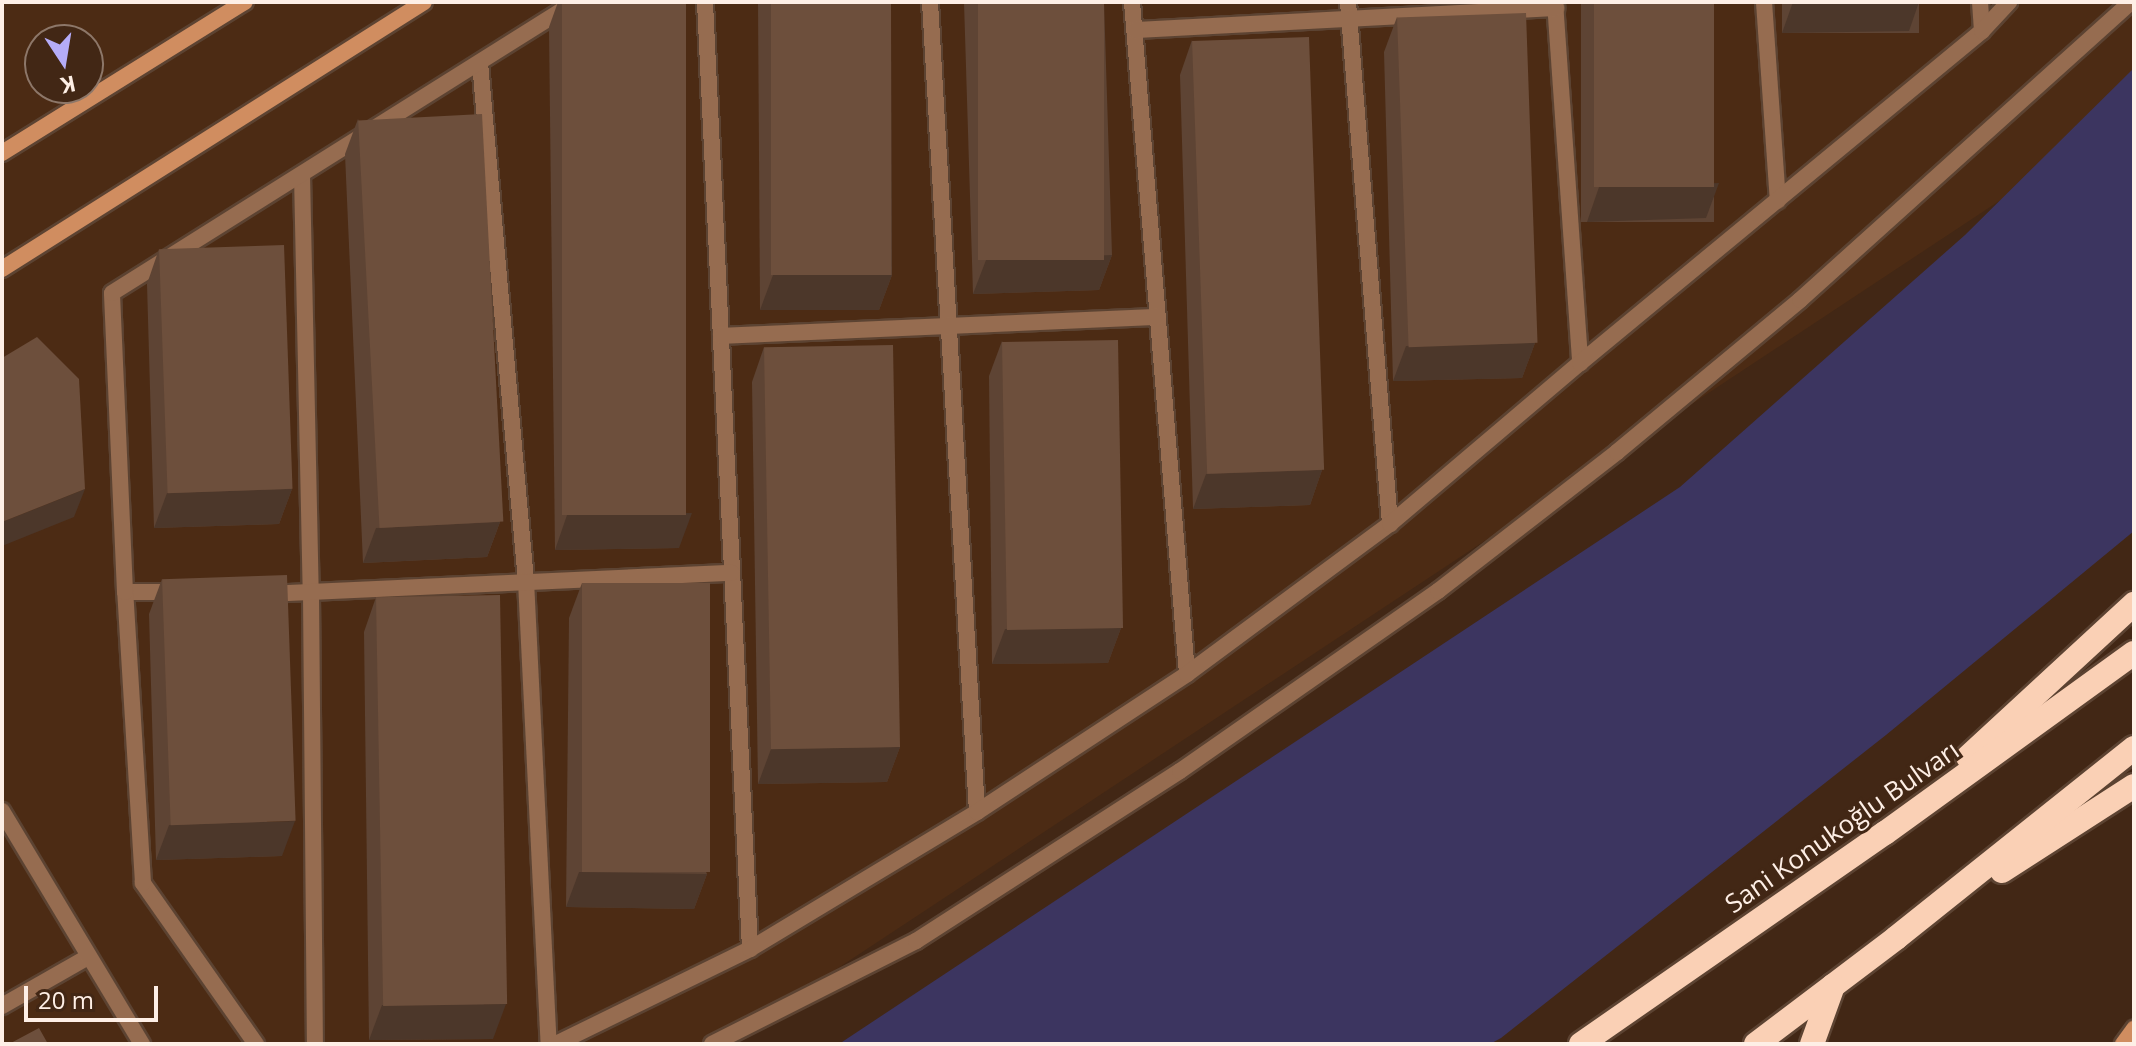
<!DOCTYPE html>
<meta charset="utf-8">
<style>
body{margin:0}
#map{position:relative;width:2136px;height:1046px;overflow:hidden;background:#422715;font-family:"Open Sans",sans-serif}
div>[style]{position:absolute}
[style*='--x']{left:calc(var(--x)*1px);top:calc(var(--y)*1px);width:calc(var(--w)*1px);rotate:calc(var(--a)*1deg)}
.built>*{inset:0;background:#4c2b14}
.green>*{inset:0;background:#3c3560}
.roads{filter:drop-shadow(2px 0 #5c4332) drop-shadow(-2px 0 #5c4332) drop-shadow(0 2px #5c4332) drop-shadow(0 -2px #5c4332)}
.lane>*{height:16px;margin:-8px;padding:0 8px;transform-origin:8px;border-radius:8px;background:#966c50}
.street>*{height:16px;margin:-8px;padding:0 8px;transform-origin:8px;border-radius:8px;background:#966c50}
.secondary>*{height:16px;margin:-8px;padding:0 8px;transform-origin:8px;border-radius:8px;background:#d08d60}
.highway>*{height:24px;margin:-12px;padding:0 12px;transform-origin:12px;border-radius:12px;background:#fad0b5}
.wall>*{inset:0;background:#5e4434;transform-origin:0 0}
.shaded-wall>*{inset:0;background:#4c372a}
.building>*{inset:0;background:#6d4f3c;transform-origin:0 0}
span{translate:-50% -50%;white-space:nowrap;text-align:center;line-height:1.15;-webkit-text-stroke:6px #422715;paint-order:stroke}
.street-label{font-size:26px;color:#feefe6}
.frame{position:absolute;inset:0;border:4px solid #feefe6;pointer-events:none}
.north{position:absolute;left:24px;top:24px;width:80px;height:80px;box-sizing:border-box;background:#422715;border:2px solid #8d7769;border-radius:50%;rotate:168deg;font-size:22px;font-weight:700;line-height:32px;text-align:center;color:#feefe6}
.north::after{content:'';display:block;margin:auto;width:28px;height:36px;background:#b5acf8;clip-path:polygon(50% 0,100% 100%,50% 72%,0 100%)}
.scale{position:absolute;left:24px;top:986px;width:134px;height:36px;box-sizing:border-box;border:4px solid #feefe6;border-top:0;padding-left:10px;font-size:24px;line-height:28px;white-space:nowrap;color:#feefe6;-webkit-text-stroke:6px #422715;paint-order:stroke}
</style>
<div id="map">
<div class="built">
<div style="clip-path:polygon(evenodd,2px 2px,2134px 2px,2134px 112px,723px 1044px,2px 1044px,2px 2px,40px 40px,88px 40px,88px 88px,40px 88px,40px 40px)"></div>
</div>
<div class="green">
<div style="clip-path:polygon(2134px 68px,2134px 531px,1886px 735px,1501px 1038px,1490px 1044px,839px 1044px,1680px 487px,1965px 235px)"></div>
</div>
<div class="roads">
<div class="lane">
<div style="--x:705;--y:2;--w:948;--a:87.28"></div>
<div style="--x:930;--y:2;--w:811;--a:86.68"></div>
<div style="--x:1132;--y:2;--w:674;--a:85.32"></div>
<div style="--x:1348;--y:2;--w:524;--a:85.4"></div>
<div style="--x:1555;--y:2;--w:362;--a:86"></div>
<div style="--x:1764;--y:2;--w:199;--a:86"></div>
<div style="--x:1980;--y:2;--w:29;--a:86"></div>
<div style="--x:1135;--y:30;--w:422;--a:-3"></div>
<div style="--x:480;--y:63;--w:520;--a:84.93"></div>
<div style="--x:526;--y:581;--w:464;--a:87.2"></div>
<div style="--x:302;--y:175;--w:419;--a:88.8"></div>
<div style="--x:311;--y:594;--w:450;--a:89.5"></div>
<div style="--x:721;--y:336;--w:437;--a:-2.5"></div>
<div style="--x:125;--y:592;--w:54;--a:0"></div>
<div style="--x:266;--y:594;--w:466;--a:-2.6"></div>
<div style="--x:2;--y:1006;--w:99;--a:-29.7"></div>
<div style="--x:256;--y:1044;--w:197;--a:-125.1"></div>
<div style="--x:143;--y:883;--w:292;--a:-93.5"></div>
<div style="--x:125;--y:592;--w:299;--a:-92.5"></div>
<div style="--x:112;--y:293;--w:547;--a:-32.15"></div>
<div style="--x:556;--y:1044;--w:216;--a:-26.1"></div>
<div style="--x:750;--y:949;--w:265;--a:-31.1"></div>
<div style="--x:977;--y:812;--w:251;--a:-33.3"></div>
<div style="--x:1187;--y:674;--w:252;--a:-36.5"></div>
<div style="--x:1390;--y:524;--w:249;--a:-40.3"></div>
<div style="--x:1580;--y:363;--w:521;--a:-39.55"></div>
<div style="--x:1982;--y:31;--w:40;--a:-47"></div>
</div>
<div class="street">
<div style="--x:2;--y:811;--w:272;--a:59"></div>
<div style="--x:712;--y:1044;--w:229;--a:-26.8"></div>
<div style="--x:916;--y:941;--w:314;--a:-32.8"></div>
<div style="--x:1180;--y:771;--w:315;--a:-34.9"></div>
<div style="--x:1438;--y:591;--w:227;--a:-37.8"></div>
<div style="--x:1617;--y:452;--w:238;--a:-39.7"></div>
<div style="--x:1800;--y:300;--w:445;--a:-42"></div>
</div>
<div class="secondary">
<div style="--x:2;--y:153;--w:286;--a:-31.9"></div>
<div style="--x:2;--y:269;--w:499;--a:-32.3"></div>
<div style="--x:2123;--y:1044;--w:19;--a:-54"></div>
</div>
<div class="highway">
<div style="--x:1968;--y:757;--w:226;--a:-42.7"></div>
<div style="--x:2002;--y:871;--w:157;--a:-32.8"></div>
<div style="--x:1581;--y:1044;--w:370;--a:-34.8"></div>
<div style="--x:1885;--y:833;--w:307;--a:-35.9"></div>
<div style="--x:1756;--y:1044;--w:176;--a:-37.1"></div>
<div style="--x:1896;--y:938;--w:305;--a:-38.6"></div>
<div style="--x:1812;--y:1044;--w:62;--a:-70.1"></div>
</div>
</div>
<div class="wall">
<div style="clip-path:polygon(558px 2px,686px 2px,679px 548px,555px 550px,549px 27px)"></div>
<div style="clip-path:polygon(758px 2px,891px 2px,892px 275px,879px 310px,760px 310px)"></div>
<div style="clip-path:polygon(964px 2px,1104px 2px,1112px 255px,1099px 290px,973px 294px)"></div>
<div style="left:1581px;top:2px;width:133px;height:220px"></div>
<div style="left:1782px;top:2px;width:137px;height:31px"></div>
<div style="clip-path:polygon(1397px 17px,1535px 343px,1522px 378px,1393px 381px,1384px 52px)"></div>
<div style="clip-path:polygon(1192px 40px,1322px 470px,1310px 505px,1193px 509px,1180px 75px)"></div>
<div style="clip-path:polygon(358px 119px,500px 522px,487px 557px,363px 563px,345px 154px)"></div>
<div style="clip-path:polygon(159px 249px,292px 489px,279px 524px,154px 528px,147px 284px)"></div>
<div style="clip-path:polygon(1002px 341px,1121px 628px,1108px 663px,992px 664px,989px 376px)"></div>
<div style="clip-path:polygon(764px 347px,900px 747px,887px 782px,758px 784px,752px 382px)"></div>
<div style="clip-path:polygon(162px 579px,282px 856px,156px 860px,149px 614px)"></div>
<div style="clip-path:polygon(582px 583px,707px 874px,694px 909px,566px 907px,569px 618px)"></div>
<div style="clip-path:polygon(376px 597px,493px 1039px,369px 1040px,364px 632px)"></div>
</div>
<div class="shaded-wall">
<div style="clip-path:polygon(1793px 2px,1919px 2px,1909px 31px,1782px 33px)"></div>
<div style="clip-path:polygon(1719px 183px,1706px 218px,1587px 222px,1599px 187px)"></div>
<div style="clip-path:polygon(1112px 255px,1099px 290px,973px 294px,986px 260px)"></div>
<div style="clip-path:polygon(773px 275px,892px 275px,879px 310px,760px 310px)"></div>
<div style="clip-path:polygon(1535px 343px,1522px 378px,1393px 381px,1406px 346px)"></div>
<div style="clip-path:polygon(1322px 470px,1310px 505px,1193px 509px,1206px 474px)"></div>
<div style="clip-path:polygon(85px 489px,74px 517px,2px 546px,2px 522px)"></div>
<div style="clip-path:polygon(292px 489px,279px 524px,154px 528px,167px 493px)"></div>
<div style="clip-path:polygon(692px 513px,679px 548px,555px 550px,567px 515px)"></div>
<div style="clip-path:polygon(500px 522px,487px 557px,363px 563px,376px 528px)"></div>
<div style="clip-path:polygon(1121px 628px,1108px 663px,992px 664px,1005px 629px)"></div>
<div style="clip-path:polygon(900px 747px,887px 782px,758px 784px,771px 749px)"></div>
<div style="clip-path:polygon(295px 821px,282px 856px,156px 860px,169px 825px)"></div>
<div style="clip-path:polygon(579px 872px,707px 874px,694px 909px,566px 907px)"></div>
<div style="clip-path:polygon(506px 1004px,493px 1039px,369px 1040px,382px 1005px)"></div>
</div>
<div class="building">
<div style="left:562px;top:2px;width:124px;height:513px"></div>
<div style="left:771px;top:2px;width:120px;height:273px"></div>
<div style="left:978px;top:2px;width:126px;height:258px"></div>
<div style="left:1594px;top:2px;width:120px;height:185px"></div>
<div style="left:1526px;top:13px;width:330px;height:129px;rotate:88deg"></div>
<div style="left:1309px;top:37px;width:433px;height:117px;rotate:88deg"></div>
<div style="left:482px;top:114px;width:408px;height:124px;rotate:87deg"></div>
<div style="left:284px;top:245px;width:244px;height:125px;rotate:88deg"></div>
<div style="clip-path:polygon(37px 337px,79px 379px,85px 489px,2px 522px,2px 358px)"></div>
<div style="left:1118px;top:340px;width:288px;height:116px;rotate:89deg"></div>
<div style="left:893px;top:345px;width:402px;height:129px;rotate:89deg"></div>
<div style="left:287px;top:575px;width:246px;height:125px;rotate:88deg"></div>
<div style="left:582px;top:583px;width:128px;height:289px"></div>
<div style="left:500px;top:595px;width:409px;height:124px;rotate:89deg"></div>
<div style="clip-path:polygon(39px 1028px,48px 1044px,9px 1044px)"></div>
</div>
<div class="street-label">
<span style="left:1842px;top:827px;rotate:-35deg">Sani Konukoğlu Bulvarı</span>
</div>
<div class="frame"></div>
<div class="north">K</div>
<div class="scale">20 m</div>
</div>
